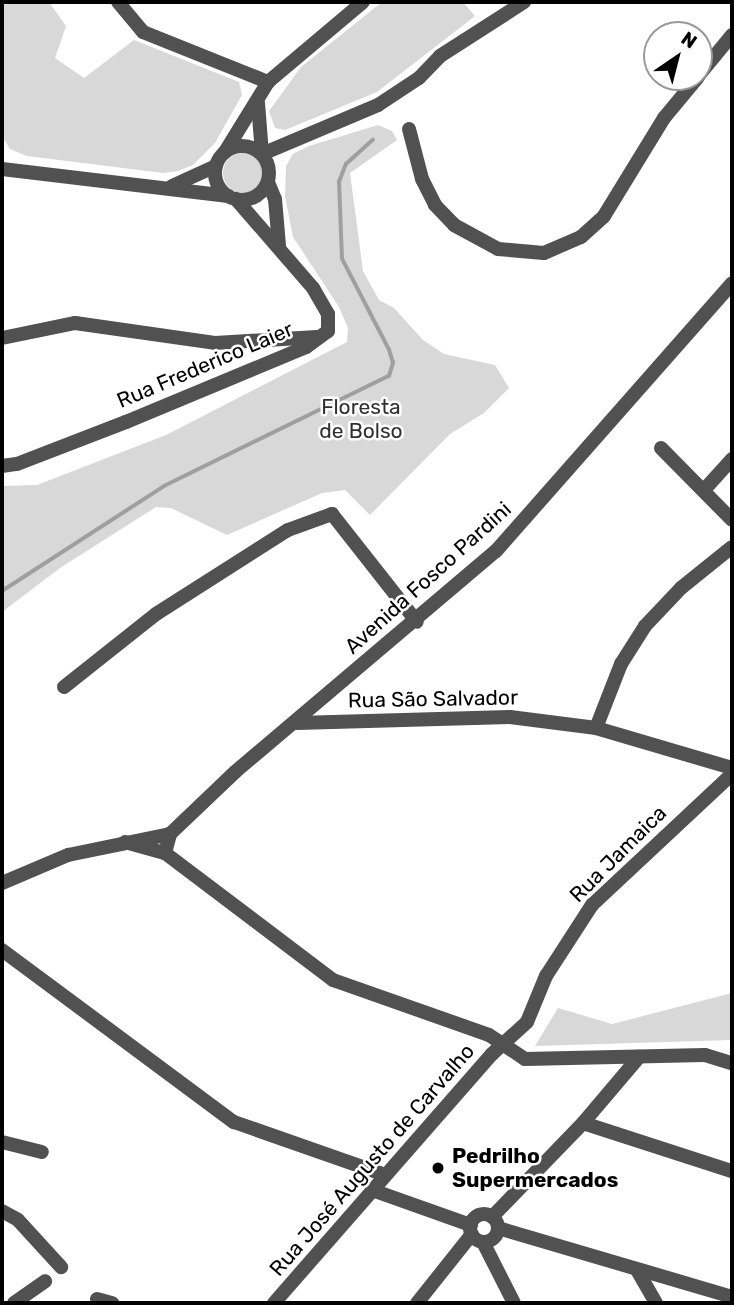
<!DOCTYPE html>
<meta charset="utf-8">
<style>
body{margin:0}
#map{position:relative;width:734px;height:1305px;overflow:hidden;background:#fff;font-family:Rubik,sans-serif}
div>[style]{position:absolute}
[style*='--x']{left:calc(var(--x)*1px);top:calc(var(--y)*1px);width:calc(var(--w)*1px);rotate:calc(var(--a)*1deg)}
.green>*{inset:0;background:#d8d8d8}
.round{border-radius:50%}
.stream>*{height:3.5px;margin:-1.75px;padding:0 1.75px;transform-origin:1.75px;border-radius:1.75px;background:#9f9f9f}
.minor>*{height:14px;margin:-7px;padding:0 7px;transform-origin:7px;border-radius:7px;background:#515151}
.minor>.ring{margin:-7px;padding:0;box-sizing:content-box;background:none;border:14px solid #515151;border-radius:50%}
.dots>*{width:19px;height:19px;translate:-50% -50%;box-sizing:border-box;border:4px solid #fff;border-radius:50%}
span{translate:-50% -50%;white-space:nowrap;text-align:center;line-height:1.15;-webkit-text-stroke:5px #fff;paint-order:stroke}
.street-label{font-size:21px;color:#000}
.park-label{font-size:21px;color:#2f2f2f}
.poi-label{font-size:21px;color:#000;font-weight:700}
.left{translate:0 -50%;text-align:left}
.frame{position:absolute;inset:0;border:4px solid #000;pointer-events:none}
.north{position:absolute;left:643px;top:21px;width:70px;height:70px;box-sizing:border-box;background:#fff;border:2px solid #999;border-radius:50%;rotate:35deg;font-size:19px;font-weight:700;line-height:28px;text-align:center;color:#000}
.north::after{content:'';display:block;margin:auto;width:24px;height:32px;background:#000;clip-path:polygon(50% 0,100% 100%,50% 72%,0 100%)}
</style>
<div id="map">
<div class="green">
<div style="clip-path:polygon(2px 2px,49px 2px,66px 26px,55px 58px,84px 78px,134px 40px,239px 82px,242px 95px,215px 143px,193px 165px,178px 171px,163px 173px,27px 156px,10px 149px,2px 136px)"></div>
<div style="clip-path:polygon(382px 2px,463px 2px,475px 16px,377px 92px,285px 130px,275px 128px,269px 111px,301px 67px)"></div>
<div style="clip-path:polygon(378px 125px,392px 131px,397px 140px,350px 173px,363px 271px,379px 300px,394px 308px,423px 340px,444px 354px,495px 365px,509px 388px,484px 413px,450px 434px,370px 515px,345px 490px,322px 493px,227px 535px,171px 508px,156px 507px,60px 568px,2px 612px,2px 486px,37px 485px,166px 435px,347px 342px,348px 328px,339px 307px,293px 237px,285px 196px,286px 166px,293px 154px,309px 146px)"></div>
<div class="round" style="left:223px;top:153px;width:40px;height:40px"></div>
<div style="clip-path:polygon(732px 993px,732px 1040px,535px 1046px,558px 1008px,612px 1024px)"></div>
</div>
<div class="stream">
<div style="--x:2;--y:591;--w:193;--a:-32.9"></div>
<div style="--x:164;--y:486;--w:250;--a:-26.1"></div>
<div style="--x:389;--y:376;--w:14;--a:-73"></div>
<div style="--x:393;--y:363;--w:14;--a:-107"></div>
<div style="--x:389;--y:350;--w:102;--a:-117.3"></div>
<div style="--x:342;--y:259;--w:77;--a:-92.2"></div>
<div style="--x:339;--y:182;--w:19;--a:-69"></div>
<div style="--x:346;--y:164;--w:36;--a:-42"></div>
</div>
<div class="minor">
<div style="--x:118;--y:2;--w:39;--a:50"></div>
<div style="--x:143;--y:32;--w:135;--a:21.8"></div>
<div style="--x:699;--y:75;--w:52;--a:-50.5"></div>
<div style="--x:258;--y:103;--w:51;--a:85.5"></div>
<div style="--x:262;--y:154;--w:126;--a:-22.9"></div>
<div style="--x:378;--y:105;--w:49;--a:-33.4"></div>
<div style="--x:419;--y:78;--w:30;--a:-46"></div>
<div style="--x:440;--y:56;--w:100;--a:-32.7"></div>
<div style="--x:409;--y:129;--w:52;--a:75.4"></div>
<div style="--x:422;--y:179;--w:29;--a:63"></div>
<div style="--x:435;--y:205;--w:28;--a:46"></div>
<div style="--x:454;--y:225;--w:50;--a:28.6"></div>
<div style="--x:498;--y:249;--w:46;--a:5"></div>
<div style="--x:544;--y:253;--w:40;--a:-23.4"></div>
<div style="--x:581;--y:237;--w:31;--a:-42"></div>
<div style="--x:604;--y:216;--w:115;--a:-58.5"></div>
<div style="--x:664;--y:118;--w:53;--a:-50.3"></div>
<div class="ring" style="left:215px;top:146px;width:40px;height:40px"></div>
<div style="--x:225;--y:152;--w:82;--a:-58.4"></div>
<div style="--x:268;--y:82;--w:124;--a:-40.1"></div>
<div style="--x:2;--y:169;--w:228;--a:6.8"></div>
<div style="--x:268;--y:182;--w:18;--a:68"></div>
<div style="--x:275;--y:199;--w:47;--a:85.1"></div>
<div style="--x:172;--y:186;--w:48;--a:-24.4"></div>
<div style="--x:2;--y:338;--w:75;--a:-11.6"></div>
<div style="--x:75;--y:323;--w:141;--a:8.1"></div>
<div style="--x:215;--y:343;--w:102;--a:-3.4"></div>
<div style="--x:661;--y:448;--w:101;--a:45.4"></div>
<div style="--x:2;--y:466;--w:15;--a:-8"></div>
<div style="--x:17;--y:464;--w:117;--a:-21.1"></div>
<div style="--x:126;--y:422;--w:195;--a:-22.6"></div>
<div style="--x:306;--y:347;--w:27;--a:-36"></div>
<div style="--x:328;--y:331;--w:17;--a:-90"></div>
<div style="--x:328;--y:314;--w:30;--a:-120"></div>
<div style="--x:313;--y:288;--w:118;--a:-130.9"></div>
<div style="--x:704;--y:490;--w:42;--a:-47.9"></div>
<div style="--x:64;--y:687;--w:117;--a:-38.4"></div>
<div style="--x:156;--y:614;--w:156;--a:-32.5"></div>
<div style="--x:288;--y:530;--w:47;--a:-20"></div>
<div style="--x:332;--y:514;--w:137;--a:51.8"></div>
<div style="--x:297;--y:723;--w:213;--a:-1.6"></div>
<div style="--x:510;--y:717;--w:87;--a:7.3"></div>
<div style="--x:596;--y:728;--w:142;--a:16.4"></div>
<div style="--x:596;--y:728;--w:69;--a:-68.7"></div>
<div style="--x:621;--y:664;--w:45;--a:-57.7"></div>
<div style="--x:645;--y:626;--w:52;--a:-46.5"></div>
<div style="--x:681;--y:588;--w:65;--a:-38.8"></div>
<div style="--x:125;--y:842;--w:41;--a:15.4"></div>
<div style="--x:165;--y:853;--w:211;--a:37.1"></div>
<div style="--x:333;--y:980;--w:165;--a:19.4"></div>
<div style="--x:489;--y:1035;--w:43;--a:33.7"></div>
<div style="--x:525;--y:1059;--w:180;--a:-1.3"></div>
<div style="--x:705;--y:1055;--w:28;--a:17"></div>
<div style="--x:165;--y:853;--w:20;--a:-75"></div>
<div style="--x:170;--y:834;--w:90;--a:-43.6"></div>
<div style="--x:235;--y:772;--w:342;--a:-40.3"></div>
<div style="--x:496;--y:551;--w:357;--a:-48.6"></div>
<div style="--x:2;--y:883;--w:72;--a:-23"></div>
<div style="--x:68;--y:855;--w:104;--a:-11.6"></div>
<div style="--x:2;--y:950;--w:289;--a:36.6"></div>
<div style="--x:234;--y:1122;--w:160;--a:19.3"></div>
<div style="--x:583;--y:1123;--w:157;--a:17.9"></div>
<div style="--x:2;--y:1142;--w:41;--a:14"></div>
<div style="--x:372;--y:1190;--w:105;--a:19.5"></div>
<div style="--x:2;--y:1211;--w:18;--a:29"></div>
<div style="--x:18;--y:1220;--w:64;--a:47.5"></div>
<div class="ring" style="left:470px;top:1214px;width:14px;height:14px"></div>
<div style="--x:492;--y:1217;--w:131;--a:-45.9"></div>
<div style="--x:583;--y:1123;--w:87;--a:-49.7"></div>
<div style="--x:498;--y:1228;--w:244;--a:16.4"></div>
<div style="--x:483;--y:1242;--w:68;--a:63.1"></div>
<div style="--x:637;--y:1270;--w:38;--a:60"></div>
<div style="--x:97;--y:1299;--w:16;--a:15"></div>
<div style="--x:14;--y:1303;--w:38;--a:-35"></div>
<div style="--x:274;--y:1303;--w:331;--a:-48.8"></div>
<div style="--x:492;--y:1054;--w:47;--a:-42.4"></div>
<div style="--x:527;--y:1022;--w:50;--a:-67.6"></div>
<div style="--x:546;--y:976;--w:85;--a:-57.1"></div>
<div style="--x:592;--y:905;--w:192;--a:-43.1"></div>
<div style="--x:417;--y:1303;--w:88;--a:-51.4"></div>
</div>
<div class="dots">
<div style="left:438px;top:1168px;background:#000"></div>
</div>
<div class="street-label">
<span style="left:205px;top:365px;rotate:-23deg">Rua Frederico Laier</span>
<span style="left:428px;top:578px;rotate:-42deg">Avenida Fosco Pardini</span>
<span style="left:433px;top:699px;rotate:-1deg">Rua São Salvador</span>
<span style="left:618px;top:854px;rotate:-45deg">Rua Jamaica</span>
<span style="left:372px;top:1160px;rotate:-49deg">Rua José Augusto de Carvalho</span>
</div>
<div class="park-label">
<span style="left:361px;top:419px">Floresta<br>de Bolso</span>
</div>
<div class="poi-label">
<span class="left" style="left:452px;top:1168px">Pedrilho<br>Supermercados</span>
</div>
<div class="frame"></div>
<div class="north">N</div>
</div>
